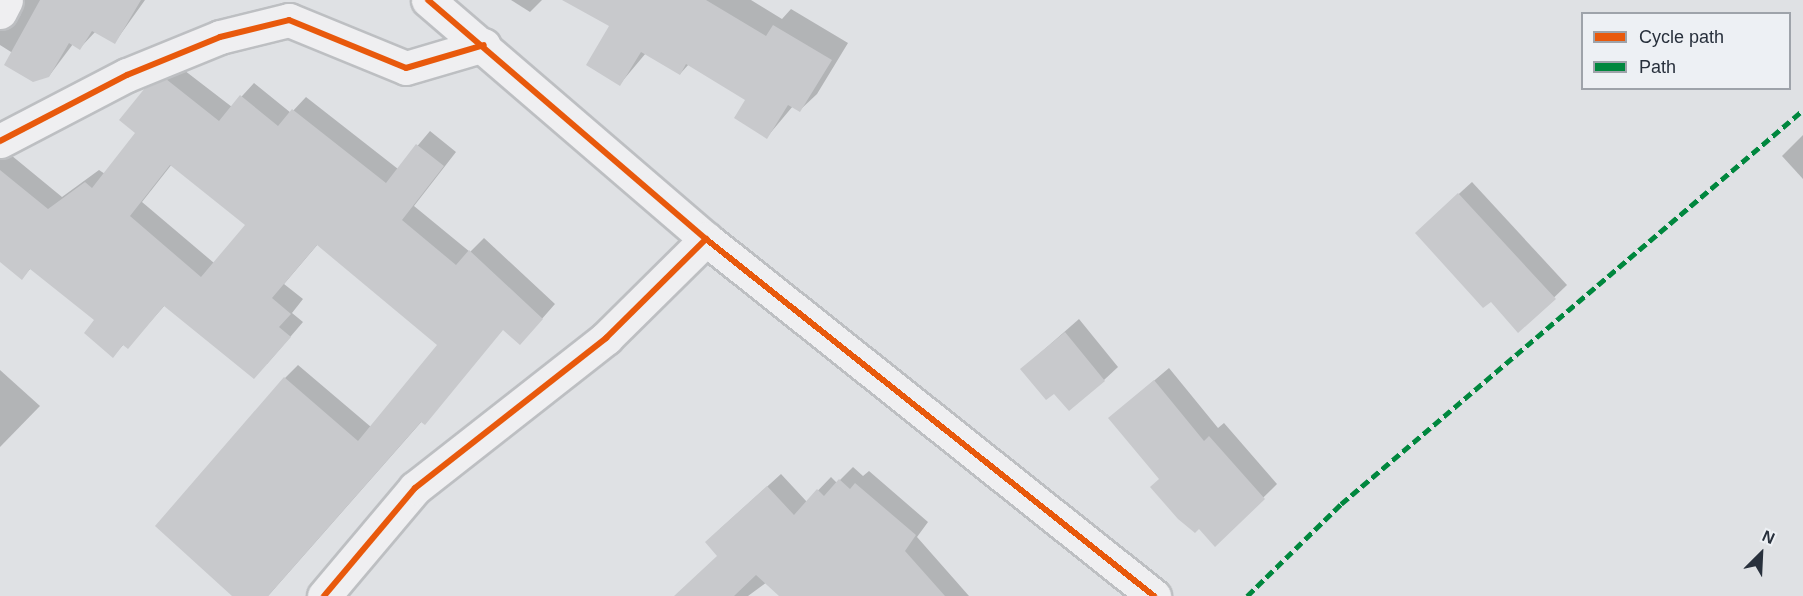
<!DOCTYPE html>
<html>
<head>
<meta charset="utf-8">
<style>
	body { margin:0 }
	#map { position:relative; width:1803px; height:596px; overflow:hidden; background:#dfe1e4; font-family:Arial,sans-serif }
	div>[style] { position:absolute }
	.shadow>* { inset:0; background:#0003 }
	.building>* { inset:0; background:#c8c9cc }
	.roads { filter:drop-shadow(2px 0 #bdbfc2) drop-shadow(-2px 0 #bdbfc2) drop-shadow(0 2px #bdbfc2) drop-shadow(0 -2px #bdbfc2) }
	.minor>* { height:33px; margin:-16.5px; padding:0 16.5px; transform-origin:16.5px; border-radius:16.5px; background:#efeff1 }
	.quiet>* { height:4.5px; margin-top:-2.25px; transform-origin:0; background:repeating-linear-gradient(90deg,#00873e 0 9px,transparent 0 13.5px) }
	.cycleway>* { height:6px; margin:-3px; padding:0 3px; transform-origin:3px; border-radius:3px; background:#e8590c }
	span { translate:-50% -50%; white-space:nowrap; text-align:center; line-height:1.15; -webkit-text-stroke:4.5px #edf0f4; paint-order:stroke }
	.legend { position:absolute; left:1581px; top:12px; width:210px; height:78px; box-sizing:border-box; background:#edf0f4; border:2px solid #9ea3aa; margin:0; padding:8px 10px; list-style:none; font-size:18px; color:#28303c }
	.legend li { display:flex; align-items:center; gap:12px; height:30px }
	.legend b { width:30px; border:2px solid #9ea3aa }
	.north { position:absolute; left:1731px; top:524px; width:60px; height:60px; -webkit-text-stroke:4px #edf0f4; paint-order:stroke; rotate:24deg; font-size:16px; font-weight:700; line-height:24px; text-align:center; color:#28303c }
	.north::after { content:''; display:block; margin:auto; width:21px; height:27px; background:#28303c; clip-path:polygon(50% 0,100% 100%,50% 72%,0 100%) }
</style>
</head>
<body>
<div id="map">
	<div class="shadow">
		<div style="clip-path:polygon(24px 0,145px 0,115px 42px,96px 31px,80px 48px,73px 44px,49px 76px,0 45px,0 10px,20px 16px)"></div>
		<div style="clip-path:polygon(511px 0,542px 0,530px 12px)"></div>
		<div style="clip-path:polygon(566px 0,751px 0,782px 19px,791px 9px,848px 43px,817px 94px,800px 110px,793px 106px,767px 137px,747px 99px,689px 64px,680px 74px,646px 53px,620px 84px,611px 26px)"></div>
		<div style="clip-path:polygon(evenodd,180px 67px,232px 107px,254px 83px,291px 113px,306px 97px,398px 169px,430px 131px,456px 152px,414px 206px,470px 252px,484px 238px,555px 304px,533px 329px,504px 328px,268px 596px,234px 596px,285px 378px,298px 365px,371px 427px,439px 345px,318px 244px,284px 284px,303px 299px,292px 313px,303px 322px,267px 364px,165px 305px,128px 347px,124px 344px,113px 356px,96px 320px,31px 268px,22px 278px,0 260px,0 146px,62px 197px,99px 170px,105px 174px,137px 133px,146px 89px,180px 67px,172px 164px,247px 224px,214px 263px,142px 202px,172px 164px)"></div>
		<div style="clip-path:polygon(1803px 135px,1803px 179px,1782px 156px)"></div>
		<div style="clip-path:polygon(1472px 182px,1567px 285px,1519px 331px,1429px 221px)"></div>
		<div style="clip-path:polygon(1079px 319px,1118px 367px,1104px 380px,1054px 392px,1022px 369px)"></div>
		<div style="clip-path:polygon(1169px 368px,1218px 428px,1224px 423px,1277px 484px,1215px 545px,1110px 418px)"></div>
		<div style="clip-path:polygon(0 370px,40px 406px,0 447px)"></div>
		<div style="clip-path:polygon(853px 467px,863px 476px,869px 471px,928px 522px,917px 537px,969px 596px,781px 596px,767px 582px,748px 596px,691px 596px,719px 555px,720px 529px,781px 474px,807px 502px,831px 477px,837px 483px)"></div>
	</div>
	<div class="building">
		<div style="clip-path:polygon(40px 0,141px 0,115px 44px,92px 31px,80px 50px,69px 43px,49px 77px,33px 82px,4px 65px)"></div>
		<div style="clip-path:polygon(562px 0,706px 0,766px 36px,773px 25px,832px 60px,800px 112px,788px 105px,767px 139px,734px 118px,745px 100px,686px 64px,680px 75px,641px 52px,620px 86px,586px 65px,609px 26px)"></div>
		<div style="clip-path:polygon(evenodd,166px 79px,219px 121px,240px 95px,278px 126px,292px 109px,386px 183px,416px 144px,444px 166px,402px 220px,456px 265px,469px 250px,543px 319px,520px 345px,503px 330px,425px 425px,421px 422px,268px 596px,232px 596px,155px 526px,284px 377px,358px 441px,437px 345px,317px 245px,272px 298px,291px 314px,279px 327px,291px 337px,254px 379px,164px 306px,128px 349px,123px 345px,113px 358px,84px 333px,94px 320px,30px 269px,22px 280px,0 262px,0 170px,48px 209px,85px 182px,92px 188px,135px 133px,119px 120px,145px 88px,166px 79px,170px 165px,245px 225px,201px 277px,130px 216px,170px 165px)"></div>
		<div style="clip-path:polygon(1458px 193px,1556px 299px,1518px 333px,1491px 302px,1483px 308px,1415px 233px)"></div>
		<div style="clip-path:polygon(1065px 332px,1105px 381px,1069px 411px,1054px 394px,1046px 400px,1020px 369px)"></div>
		<div style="clip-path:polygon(1154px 380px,1204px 441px,1209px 436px,1265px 499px,1215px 547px,1199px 529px,1195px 533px,1178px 519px,1150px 487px,1159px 479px,1108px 418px)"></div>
		<div style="clip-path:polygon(839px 479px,850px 489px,855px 483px,916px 535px,905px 551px,945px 596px,779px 596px,756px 575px,734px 596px,674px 596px,717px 556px,705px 542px,767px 486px,794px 515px,817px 489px,824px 496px)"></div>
	</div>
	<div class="roads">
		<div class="minor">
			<div style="left:428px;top:0;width:367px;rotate:40.7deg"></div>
			<div style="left:706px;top:239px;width:573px;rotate:38.55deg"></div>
			<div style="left:0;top:12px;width:13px;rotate:-63deg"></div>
			<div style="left:0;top:141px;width:143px;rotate:-27.5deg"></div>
			<div style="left:127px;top:75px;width:100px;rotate:-22.2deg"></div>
			<div style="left:220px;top:37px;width:71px;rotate:-13.8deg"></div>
			<div style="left:289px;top:20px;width:126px;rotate:22.3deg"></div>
			<div style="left:406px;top:68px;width:81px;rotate:-16.4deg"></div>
			<div style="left:324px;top:596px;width:141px;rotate:-49.9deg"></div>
			<div style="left:415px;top:488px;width:243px;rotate:-38.1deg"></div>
			<div style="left:606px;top:338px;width:141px;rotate:-44.7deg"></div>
		</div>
	</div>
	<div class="quiet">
		<div style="left:1247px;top:596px;width:132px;rotate:-44.4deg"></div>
		<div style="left:1341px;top:504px;width:607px;rotate:-40.46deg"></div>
	</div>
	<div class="cycleway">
		<div style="left:428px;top:0;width:367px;rotate:40.7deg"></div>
		<div style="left:706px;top:239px;width:573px;rotate:38.55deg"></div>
		<div style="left:0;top:141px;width:143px;rotate:-27.5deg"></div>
		<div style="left:127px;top:75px;width:100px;rotate:-22.2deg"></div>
		<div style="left:220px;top:37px;width:71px;rotate:-13.8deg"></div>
		<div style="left:289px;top:20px;width:126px;rotate:22.3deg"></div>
		<div style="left:406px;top:68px;width:81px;rotate:-16.4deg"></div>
		<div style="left:324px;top:596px;width:141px;rotate:-49.9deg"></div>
		<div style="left:415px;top:488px;width:243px;rotate:-38.1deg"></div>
		<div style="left:606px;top:338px;width:141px;rotate:-44.7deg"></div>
	</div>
	<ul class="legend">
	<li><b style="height:8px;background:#e8590c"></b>Cycle path</li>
	<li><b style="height:8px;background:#00873e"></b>Path</li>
	</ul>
	<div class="north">N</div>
</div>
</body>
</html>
